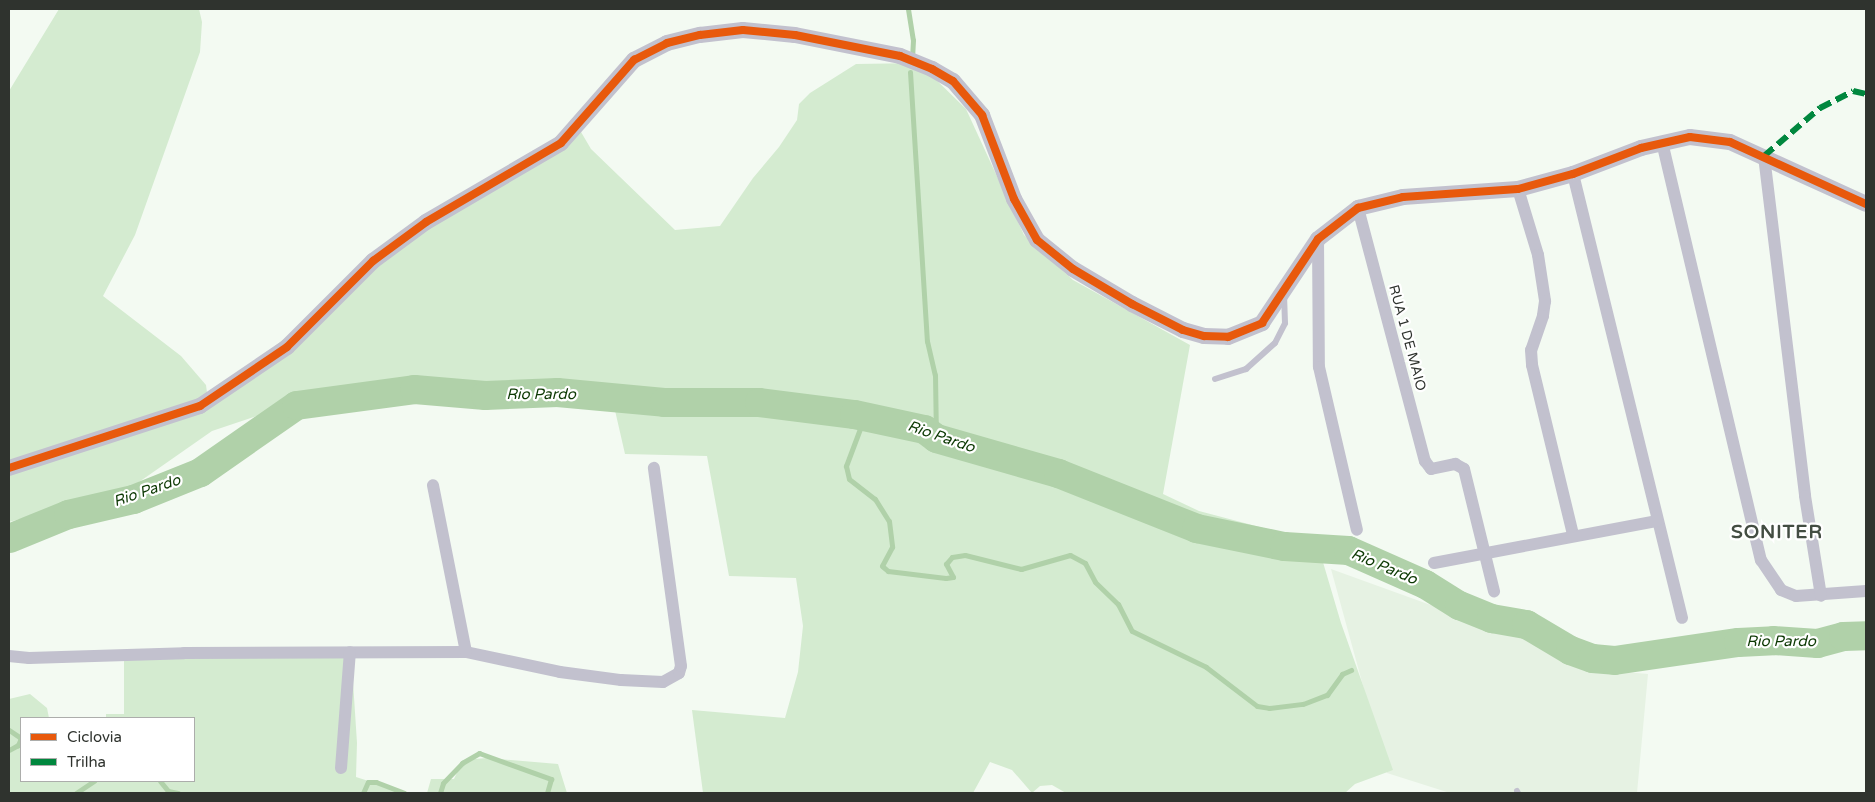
<!DOCTYPE html>
<html>
<head>
<meta charset="utf-8">
<style>
	body { margin:0 }
	#map { position:relative; width:1875px; height:802px; overflow:hidden; background:#f3faf2; font-family:"Varela Round",sans-serif }
	div>[style] { position:absolute }
	.built>* { inset:0; background:#e6f2e3 }
	.green>* { inset:0; background:#d4ebd0 }
	.stream>* { height:5px; margin:-2.5px; padding:0 2.5px; transform-origin:2.5px; border-radius:2.5px; background:#b0d1a9 }
	.river>* { height:29px; margin:-14.5px; padding:0 14.5px; transform-origin:14.5px; border-radius:14.5px; background:#b0d1a9 }
	.service>* { height:6px; margin:-3px; padding:0 3px; transform-origin:3px; border-radius:3px; background:#c2c1ce }
	.minor>* { height:12px; margin:-6px; padding:0 6px; transform-origin:6px; border-radius:6px; background:#c2c1ce }
	.tertiary>* { height:16px; margin:-8px; padding:0 8px; transform-origin:8px; border-radius:8px; background:#c2c1ce }
	.quiet>* { height:6px; margin-top:-3px; transform-origin:0; background:repeating-linear-gradient(90deg,#00873e 0 12px,transparent 0 18px) }
	.cycleway>* { height:8px; margin:-4px; padding:0 4px; transform-origin:4px; border-radius:4px; background:#e8590c }
	span { translate:-50% -50%; white-space:nowrap; text-align:center; line-height:1.15; -webkit-text-stroke:4.5px #fff; paint-order:stroke }
	.street-label { font-size:14px; color:#2f332e }
	.water-label { font-size:15px; color:#0b3802; font-style:italic }
	.district-label { font-size:19px; color:#434d42; font-weight:700; letter-spacing:1px }
	.frame { position:absolute; inset:0; border:10px solid #2f332e; pointer-events:none }
	.legend { position:absolute; left:20px; top:717px; width:175px; height:65px; box-sizing:border-box; background:#fff; border:1px solid #acadab; margin:0; padding:6px 9px; list-style:none; font-size:15px; color:#2f332e }
	.legend li { display:flex; align-items:center; gap:10px; height:25px }
	.legend b { width:25px; border:1px solid #acadab }
</style>
</head>
<body>
<div id="map">
	<div class="built">
		<div style="clip-path:polygon(1331px 569px,1613px 671px,1648px 674px,1637px 793px,1450px 793px,1387px 773px)"></div>
	</div>
	<div class="green">
		<div style="clip-path:polygon(59px 9px,199px 9px,202px 22px,200px 52px,135px 235px,103px 296px,181px 356px,206px 385px,208px 400px,413px 235px,581px 132px,591px 149px,675px 230px,720px 226px,753px 178px,779px 147px,797px 120px,799px 104px,810px 93px,856px 64px,919px 63px,966px 109px,1024px 235px,1073px 280px,1190px 345px,1163px 494px,1199px 511px,1317px 542px,1341px 623px,1393px 770px,1355px 784px,1345px 793px,1066px 793px,1052px 785px,1040px 786px,1032px 793px,1012px 770px,990px 762px,973px 793px,703px 793px,692px 710px,785px 718px,798px 672px,803px 626px,796px 578px,729px 576px,707px 456px,625px 454px,611px 393px,521px 399px,409px 389px,293px 404px,212px 431px,129px 489px,9px 522px,9px 91px)"></div>
		<div style="clip-path:polygon(351px 651px,357px 743px,356px 777px,406px 793px,9px 793px,9px 699px,30px 694px,47px 708px,49px 718px,21px 718px,21px 781px,194px 781px,194px 718px,106px 718px,106px 714px,124px 714px,124px 656px)"></div>
		<div style="clip-path:polygon(487px 758px,558px 764px,567px 793px,427px 793px,431px 779px,454px 779px,463px 760px)"></div>
	</div>
	<div class="stream">
		<div style="left:908px;top:9px;width:31px;rotate:81deg"></div>
		<div style="left:913px;top:40px;width:18px;rotate:93deg"></div>
		<div style="left:910px;top:72px;width:270px;rotate:86.4deg"></div>
		<div style="left:927px;top:341px;width:35px;rotate:77deg"></div>
		<div style="left:935px;top:375px;width:63px;rotate:89.1deg"></div>
		<div style="left:854px;top:414px;width:14px;rotate:60deg"></div>
		<div style="left:861px;top:426px;width:43px;rotate:110.6deg"></div>
		<div style="left:846px;top:466px;width:13px;rotate:77deg"></div>
		<div style="left:849px;top:479px;width:33px;rotate:38deg"></div>
		<div style="left:875px;top:499px;width:26px;rotate:58deg"></div>
		<div style="left:889px;top:521px;width:26px;rotate:83deg"></div>
		<div style="left:892px;top:547px;width:21px;rotate:118deg"></div>
		<div style="left:882px;top:566px;width:8px;rotate:40deg"></div>
		<div style="left:888px;top:571px;width:58px;rotate:6.9deg"></div>
		<div style="left:946px;top:578px;width:7px;rotate:-8deg"></div>
		<div style="left:953px;top:577px;width:15px;rotate:-118deg"></div>
		<div style="left:946px;top:564px;width:9px;rotate:-49deg"></div>
		<div style="left:952px;top:557px;width:13px;rotate:-9deg"></div>
		<div style="left:965px;top:555px;width:58px;rotate:14deg"></div>
		<div style="left:1021px;top:569px;width:51px;rotate:-15.9deg"></div>
		<div style="left:1070px;top:555px;width:17px;rotate:28deg"></div>
		<div style="left:1085px;top:563px;width:21px;rotate:62deg"></div>
		<div style="left:1095px;top:582px;width:32px;rotate:44deg"></div>
		<div style="left:1118px;top:604px;width:30px;rotate:63deg"></div>
		<div style="left:1132px;top:631px;width:82px;rotate:25.9deg"></div>
		<div style="left:1206px;top:667px;width:64px;rotate:37.4deg"></div>
		<div style="left:1257px;top:706px;width:12px;rotate:9deg"></div>
		<div style="left:1269px;top:708px;width:34px;rotate:-7deg"></div>
		<div style="left:1303px;top:704px;width:26px;rotate:-21deg"></div>
		<div style="left:1327px;top:695px;width:26px;rotate:-54deg"></div>
		<div style="left:1342px;top:674px;width:10px;rotate:-24deg"></div>
		<div style="left:9px;top:730px;width:14px;rotate:34deg"></div>
		<div style="left:21px;top:738px;width:8px;rotate:113deg"></div>
		<div style="left:18px;top:745px;width:10px;rotate:151deg"></div>
		<div style="left:160px;top:781px;width:13px;rotate:51deg"></div>
		<div style="left:168px;top:791px;width:10px;rotate:11deg"></div>
		<div style="left:76px;top:793px;width:22px;rotate:-34deg"></div>
		<div style="left:363px;top:793px;width:12px;rotate:-66deg"></div>
		<div style="left:368px;top:782px;width:8px"></div>
		<div style="left:376px;top:782px;width:30px;rotate:21deg"></div>
		<div style="left:440px;top:793px;width:10px;rotate:-73deg"></div>
		<div style="left:443px;top:783px;width:28px;rotate:-46deg"></div>
		<div style="left:462px;top:763px;width:20px;rotate:-30deg"></div>
		<div style="left:479px;top:753px;width:77px;rotate:19.9deg"></div>
		<div style="left:551px;top:779px;width:15px;rotate:106deg"></div>
	</div>
	<div class="river">
		<div style="left:9px;top:538px;width:64px;rotate:-22.1deg"></div>
		<div style="left:68px;top:514px;width:67px;rotate:-13deg"></div>
		<div style="left:133px;top:499px;width:72px;rotate:-21.9deg"></div>
		<div style="left:200px;top:472px;width:117px;rotate:-34.9deg"></div>
		<div style="left:296px;top:405px;width:119px;rotate:-7.7deg"></div>
		<div style="left:414px;top:389px;width:71px;rotate:4.8deg"></div>
		<div style="left:485px;top:395px;width:72px;rotate:-2.4deg"></div>
		<div style="left:557px;top:392px;width:107px;rotate:5.3deg"></div>
		<div style="left:664px;top:402px;width:95px"></div>
		<div style="left:759px;top:402px;width:96px;rotate:7.2deg"></div>
		<div style="left:854px;top:414px;width:72px;rotate:12.1deg"></div>
		<div style="left:924px;top:429px;width:15px;rotate:37deg"></div>
		<div style="left:936px;top:438px;width:127px;rotate:16deg"></div>
		<div style="left:1058px;top:473px;width:149px;rotate:21.7deg"></div>
		<div style="left:1196px;top:528px;width:90px;rotate:11.6deg"></div>
		<div style="left:1284px;top:546px;width:64px;rotate:3.6deg"></div>
		<div style="left:1348px;top:550px;width:84px;rotate:23.8deg"></div>
		<div style="left:1425px;top:584px;width:40px;rotate:32deg"></div>
		<div style="left:1459px;top:605px;width:35px;rotate:22deg"></div>
		<div style="left:1491px;top:618px;width:36px;rotate:10deg"></div>
		<div style="left:1526px;top:624px;width:51px;rotate:30.6deg"></div>
		<div style="left:1570px;top:650px;width:23px;rotate:20deg"></div>
		<div style="left:1592px;top:658px;width:22px;rotate:5deg"></div>
		<div style="left:1614px;top:660px;width:125px;rotate:-8.3deg"></div>
		<div style="left:1738px;top:642px;width:35px;rotate:-3deg"></div>
		<div style="left:1773px;top:640px;width:44px;rotate:3.9deg"></div>
		<div style="left:1817px;top:643px;width:27px;rotate:-15deg"></div>
		<div style="left:1843px;top:636px;width:23px;rotate:-2deg"></div>
	</div>
	<div class="service">
		<div style="left:1215px;top:379px;width:33px;rotate:-18deg"></div>
		<div style="left:1246px;top:369px;width:39px;rotate:-42deg"></div>
		<div style="left:1275px;top:343px;width:22px;rotate:-63deg"></div>
		<div style="left:1285px;top:323px;width:27px;rotate:-92deg"></div>
		<div style="left:1517px;top:791px;width:2px;rotate:63deg"></div>
	</div>
	<div class="minor">
		<div style="left:1662px;top:142px;width:430px;rotate:76.7deg"></div>
		<div style="left:1761px;top:560px;width:36px;rotate:56deg"></div>
		<div style="left:1781px;top:590px;width:16px;rotate:22deg"></div>
		<div style="left:1796px;top:596px;width:70px;rotate:-4.1deg"></div>
		<div style="left:1764px;top:156px;width:342px;rotate:83.1deg"></div>
		<div style="left:1805px;top:496px;width:101px;rotate:80.9deg"></div>
		<div style="left:1573px;top:174px;width:457px;rotate:76.2deg"></div>
		<div style="left:1518px;top:189px;width:69px;rotate:73.1deg"></div>
		<div style="left:1538px;top:255px;width:47px;rotate:81.3deg"></div>
		<div style="left:1545px;top:301px;width:15px;rotate:98deg"></div>
		<div style="left:1543px;top:316px;width:36px;rotate:109deg"></div>
		<div style="left:1531px;top:350px;width:15px;rotate:86deg"></div>
		<div style="left:1532px;top:365px;width:175px;rotate:76.4deg"></div>
		<div style="left:1358px;top:208px;width:262px;rotate:75.2deg"></div>
		<div style="left:1425px;top:461px;width:10px;rotate:53deg"></div>
		<div style="left:1431px;top:469px;width:25px;rotate:-12deg"></div>
		<div style="left:1455px;top:464px;width:10px;rotate:29deg"></div>
		<div style="left:1464px;top:469px;width:126px;rotate:76.2deg"></div>
		<div style="left:1318px;top:239px;width:128px;rotate:89.6deg"></div>
		<div style="left:1319px;top:367px;width:167px;rotate:76.9deg"></div>
		<div style="left:1434px;top:563px;width:226px;rotate:-10.7deg"></div>
		<div style="left:466px;top:652px;width:96px;rotate:12deg"></div>
		<div style="left:560px;top:672px;width:62px;rotate:7.5deg"></div>
		<div style="left:621px;top:680px;width:42px;rotate:2.7deg"></div>
		<div style="left:663px;top:682px;width:18px;rotate:-29deg"></div>
		<div style="left:679px;top:673px;width:7px;rotate:-74deg"></div>
		<div style="left:681px;top:666px;width:200px;rotate:-97.8deg"></div>
		<div style="left:9px;top:656px;width:20px;rotate:6deg"></div>
		<div style="left:29px;top:658px;width:155px;rotate:-1.8deg"></div>
		<div style="left:184px;top:653px;width:282px;rotate:-0.2deg"></div>
		<div style="left:466px;top:652px;width:170px;rotate:-101.2deg"></div>
		<div style="left:341px;top:768px;width:116px;rotate:-85.6deg"></div>
	</div>
	<div class="tertiary">
		<div style="left:9px;top:468px;width:201px;rotate:-18deg"></div>
		<div style="left:200px;top:406px;width:105px;rotate:-34.1deg"></div>
		<div style="left:287px;top:347px;width:122px;rotate:-45deg"></div>
		<div style="left:373px;top:261px;width:66px;rotate:-36.3deg"></div>
		<div style="left:426px;top:222px;width:156px;rotate:-30.3deg"></div>
		<div style="left:561px;top:143px;width:111px;rotate:-48.7deg"></div>
		<div style="left:634px;top:60px;width:37px;rotate:-27deg"></div>
		<div style="left:667px;top:43px;width:34px;rotate:-14deg"></div>
		<div style="left:700px;top:35px;width:43px;rotate:-6.6deg"></div>
		<div style="left:743px;top:30px;width:52px;rotate:5.5deg"></div>
		<div style="left:795px;top:35px;width:107px;rotate:11.3deg"></div>
		<div style="left:900px;top:56px;width:35px;rotate:22deg"></div>
		<div style="left:932px;top:69px;width:24px;rotate:30deg"></div>
		<div style="left:953px;top:81px;width:45px;rotate:49.5deg"></div>
		<div style="left:982px;top:115px;width:90px;rotate:69.1deg"></div>
		<div style="left:1014px;top:199px;width:47px;rotate:60.7deg"></div>
		<div style="left:1037px;top:240px;width:46px;rotate:38.9deg"></div>
		<div style="left:1073px;top:269px;width:69px;rotate:30.7deg"></div>
		<div style="left:1132px;top:304px;width:57px;rotate:27deg"></div>
		<div style="left:1183px;top:330px;width:22px;rotate:16deg"></div>
		<div style="left:1204px;top:336px;width:24px;rotate:2deg"></div>
		<div style="left:1228px;top:337px;width:37px;rotate:-22deg"></div>
		<div style="left:1262px;top:323px;width:101px;rotate:-56.3deg"></div>
		<div style="left:1318px;top:239px;width:51px;rotate:-37.8deg"></div>
		<div style="left:1358px;top:208px;width:46px;rotate:-13.7deg"></div>
		<div style="left:1403px;top:197px;width:115px;rotate:-4deg"></div>
		<div style="left:1518px;top:189px;width:57px;rotate:-15.3deg"></div>
		<div style="left:1573px;top:174px;width:73px;rotate:-20.9deg"></div>
		<div style="left:1641px;top:148px;width:50px;rotate:-12.7deg"></div>
		<div style="left:1690px;top:137px;width:40px;rotate:7.1deg"></div>
		<div style="left:1730px;top:142px;width:149px;rotate:24.5deg"></div>
	</div>
	<div class="quiet">
		<div style="left:1764px;top:156px;width:74px;rotate:-40.6deg"></div>
		<div style="left:1820px;top:108px;width:37px;rotate:-27deg"></div>
		<div style="left:1853px;top:91px;width:13px;rotate:13deg"></div>
	</div>
	<div class="cycleway">
		<div style="left:9px;top:468px;width:201px;rotate:-18deg"></div>
		<div style="left:200px;top:406px;width:105px;rotate:-34.1deg"></div>
		<div style="left:287px;top:347px;width:122px;rotate:-45deg"></div>
		<div style="left:373px;top:261px;width:66px;rotate:-36.3deg"></div>
		<div style="left:426px;top:222px;width:156px;rotate:-30.3deg"></div>
		<div style="left:561px;top:143px;width:111px;rotate:-48.7deg"></div>
		<div style="left:634px;top:60px;width:37px;rotate:-27deg"></div>
		<div style="left:667px;top:43px;width:34px;rotate:-14deg"></div>
		<div style="left:700px;top:35px;width:43px;rotate:-6.6deg"></div>
		<div style="left:743px;top:30px;width:52px;rotate:5.5deg"></div>
		<div style="left:795px;top:35px;width:107px;rotate:11.3deg"></div>
		<div style="left:900px;top:56px;width:35px;rotate:22deg"></div>
		<div style="left:932px;top:69px;width:24px;rotate:30deg"></div>
		<div style="left:953px;top:81px;width:45px;rotate:49.5deg"></div>
		<div style="left:982px;top:115px;width:90px;rotate:69.1deg"></div>
		<div style="left:1014px;top:199px;width:47px;rotate:60.7deg"></div>
		<div style="left:1037px;top:240px;width:46px;rotate:38.9deg"></div>
		<div style="left:1073px;top:269px;width:69px;rotate:30.7deg"></div>
		<div style="left:1132px;top:304px;width:57px;rotate:27deg"></div>
		<div style="left:1183px;top:330px;width:22px;rotate:16deg"></div>
		<div style="left:1204px;top:336px;width:24px;rotate:2deg"></div>
		<div style="left:1228px;top:337px;width:37px;rotate:-22deg"></div>
		<div style="left:1262px;top:323px;width:101px;rotate:-56.3deg"></div>
		<div style="left:1318px;top:239px;width:51px;rotate:-37.8deg"></div>
		<div style="left:1358px;top:208px;width:46px;rotate:-13.7deg"></div>
		<div style="left:1403px;top:197px;width:115px;rotate:-4deg"></div>
		<div style="left:1518px;top:189px;width:57px;rotate:-15.3deg"></div>
		<div style="left:1573px;top:174px;width:73px;rotate:-20.9deg"></div>
		<div style="left:1641px;top:148px;width:50px;rotate:-12.7deg"></div>
		<div style="left:1690px;top:137px;width:40px;rotate:7.1deg"></div>
		<div style="left:1730px;top:142px;width:149px;rotate:24.5deg"></div>
	</div>
	<div class="street-label">
		<span style="left:1407px;top:338px;rotate:75deg">RUA 1 DE MAIO</span>
	</div>
	<div class="water-label">
		<span style="left:541px;top:395px">Rio Pardo</span>
		<span style="left:941px;top:437px;rotate:19deg">Rio Pardo</span>
		<span style="left:147px;top:491px;rotate:-19deg">Rio Pardo</span>
		<span style="left:1384px;top:567px;rotate:23deg">Rio Pardo</span>
		<span style="left:1781px;top:642px">Rio Pardo</span>
	</div>
	<div class="district-label">
		<span style="left:1777px;top:533px">SONITER</span>
	</div>
	<div class="frame"></div>
	<ul class="legend">
	<li><b style="height:6px;background:#e8590c"></b>Ciclovia</li>
	<li><b style="height:6px;background:#00873e"></b>Trilha</li>
	</ul>
</div>
</body>
</html>
